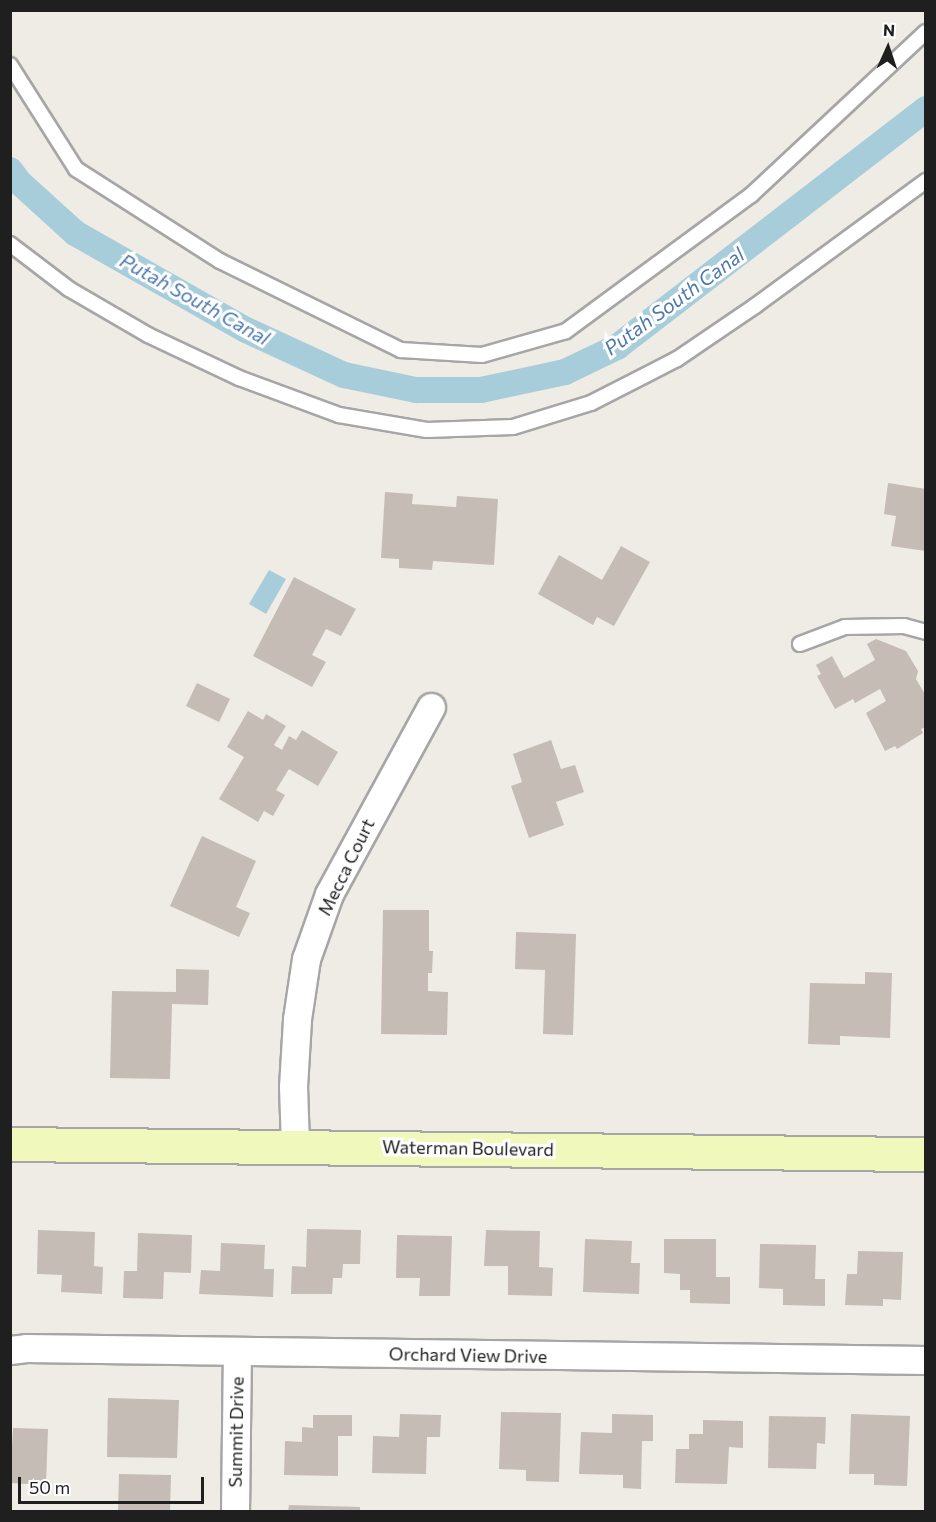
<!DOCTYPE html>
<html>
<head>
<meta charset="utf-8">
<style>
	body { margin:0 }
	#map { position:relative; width:936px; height:1522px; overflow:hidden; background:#efece5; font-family:Commissioner,sans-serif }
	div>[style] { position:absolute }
	.water>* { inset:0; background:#a7cddb }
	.canal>* { height:26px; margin:-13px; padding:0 13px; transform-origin:13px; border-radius:13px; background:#a7cddb }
	.building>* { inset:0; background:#c4bcb5 }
	.roads { filter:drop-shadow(2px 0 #a6a6a6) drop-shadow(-2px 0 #a6a6a6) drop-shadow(0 2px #a6a6a6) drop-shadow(0 -2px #a6a6a6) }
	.service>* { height:14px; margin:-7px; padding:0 7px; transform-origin:7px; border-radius:7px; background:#fff }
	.minor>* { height:27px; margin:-13.5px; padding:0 13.5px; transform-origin:13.5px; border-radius:13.5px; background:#fff }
	.secondary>* { height:33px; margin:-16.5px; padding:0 16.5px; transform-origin:16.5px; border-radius:16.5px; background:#f1f8bb }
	span { translate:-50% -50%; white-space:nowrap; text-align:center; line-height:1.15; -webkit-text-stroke:6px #fff; paint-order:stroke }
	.street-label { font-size:18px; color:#1f1f1f }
	.water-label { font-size:20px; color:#4e78ac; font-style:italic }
	.frame { position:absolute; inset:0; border:12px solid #1f1f1f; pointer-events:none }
	.north { position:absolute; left:858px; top:18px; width:60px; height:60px; -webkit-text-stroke:4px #fff; paint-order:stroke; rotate:3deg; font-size:16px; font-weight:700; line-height:24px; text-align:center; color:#1f1f1f }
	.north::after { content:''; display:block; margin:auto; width:21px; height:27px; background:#1f1f1f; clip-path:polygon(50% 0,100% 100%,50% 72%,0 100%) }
	.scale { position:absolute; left:18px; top:1477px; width:186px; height:27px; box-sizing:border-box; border:3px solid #1f1f1f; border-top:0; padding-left:8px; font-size:18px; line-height:21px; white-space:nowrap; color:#1f1f1f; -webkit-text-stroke:4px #fff; paint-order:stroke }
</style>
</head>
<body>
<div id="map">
	<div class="water">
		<div style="clip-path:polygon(269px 570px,286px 579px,266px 614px,249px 604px)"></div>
	</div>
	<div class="canal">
		<div style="left:10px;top:170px;width:15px;rotate:53deg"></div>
		<div style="left:19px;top:182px;width:76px;rotate:42.3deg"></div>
		<div style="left:75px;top:233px;width:197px;rotate:29.6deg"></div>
		<div style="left:246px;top:330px;width:108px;rotate:24.7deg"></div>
		<div style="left:344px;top:375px;width:74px;rotate:11.8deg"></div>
		<div style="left:416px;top:390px;width:65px"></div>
		<div style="left:481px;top:390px;width:86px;rotate:-12.1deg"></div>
		<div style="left:565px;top:372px;width:58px;rotate:-25.7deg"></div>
		<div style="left:617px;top:347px;width:390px;rotate:-37.6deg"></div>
	</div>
	<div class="building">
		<div style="clip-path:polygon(888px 483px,926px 489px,926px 551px,891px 546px,896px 516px,884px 514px)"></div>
		<div style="clip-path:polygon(385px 492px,413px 494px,412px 504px,456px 507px,457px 496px,498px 499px,494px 565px,433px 561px,432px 570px,399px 568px,399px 559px,381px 558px)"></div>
		<div style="clip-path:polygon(621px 546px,650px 562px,614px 626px,597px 617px,593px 625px,538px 594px,559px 555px,602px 580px)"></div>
		<div style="clip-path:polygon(294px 577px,356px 609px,341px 636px,326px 629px,312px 655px,326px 662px,312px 687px,253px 656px)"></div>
		<div style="clip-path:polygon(876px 639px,906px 651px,918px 671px,916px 679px,926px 696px,926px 727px,921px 729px,923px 733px,897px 749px,895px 746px,885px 751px,866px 713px,886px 701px,880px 689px,855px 703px,853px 699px,835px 709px,817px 676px,821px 674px,816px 665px,832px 656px,844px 678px,875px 660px,867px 644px)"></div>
		<div style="clip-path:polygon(197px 683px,230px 699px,219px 722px,186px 706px)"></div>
		<div style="clip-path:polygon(248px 711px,263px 720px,266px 714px,286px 726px,274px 745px,282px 750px,289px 736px,296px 740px,302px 730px,338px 752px,318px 786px,289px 769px,276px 790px,285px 795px,273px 816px,264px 811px,258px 822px,219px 799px,244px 757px,227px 747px)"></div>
		<div style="clip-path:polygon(551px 740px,561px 769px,575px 765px,584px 792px,556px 802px,564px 825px,529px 838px,511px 786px,522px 782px,513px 754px)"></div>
		<div style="clip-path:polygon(202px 836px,256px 861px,236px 907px,250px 913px,239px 937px,170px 906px)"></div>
		<div style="clip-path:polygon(383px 910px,429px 910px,429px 951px,433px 951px,432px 973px,428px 973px,428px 991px,448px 992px,447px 1035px,381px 1034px)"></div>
		<div style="clip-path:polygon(516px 932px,576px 934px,573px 1035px,543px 1034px,545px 970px,515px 969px)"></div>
		<div style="clip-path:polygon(176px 969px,209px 970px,208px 1005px,172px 1004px,170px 1079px,110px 1078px,112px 991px,176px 992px)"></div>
		<div style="clip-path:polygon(865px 972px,892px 973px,890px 1038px,840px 1036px,840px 1045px,808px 1044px,810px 983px,865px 984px)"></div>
		<div style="clip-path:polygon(307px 1229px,361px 1230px,360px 1264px,343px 1264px,342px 1278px,333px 1278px,332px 1294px,291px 1294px,292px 1266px,306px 1267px)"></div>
		<div style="clip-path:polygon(38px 1230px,95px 1232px,94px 1266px,103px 1267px,102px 1294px,61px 1292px,62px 1275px,37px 1274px)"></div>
		<div style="clip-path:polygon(486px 1230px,540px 1231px,539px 1267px,553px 1268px,552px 1296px,508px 1295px,508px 1266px,484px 1266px)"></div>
		<div style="clip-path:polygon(138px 1233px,192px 1235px,191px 1273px,164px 1272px,163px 1299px,123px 1298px,124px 1271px,137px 1271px)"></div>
		<div style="clip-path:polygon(397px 1235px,452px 1236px,450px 1296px,419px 1296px,420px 1278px,396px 1278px)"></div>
		<div style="clip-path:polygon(585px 1239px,632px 1241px,631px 1263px,640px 1263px,639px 1294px,583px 1292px)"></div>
		<div style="clip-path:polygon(664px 1239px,716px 1239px,716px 1277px,730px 1277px,730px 1304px,690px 1303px,690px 1290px,680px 1290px,680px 1274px,664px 1273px)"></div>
		<div style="clip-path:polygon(221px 1243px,265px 1245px,264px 1269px,274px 1269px,273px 1297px,199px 1294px,201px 1270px,220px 1271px)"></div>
		<div style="clip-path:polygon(760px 1244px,816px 1245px,815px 1279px,825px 1279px,825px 1306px,783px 1305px,783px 1289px,759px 1288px)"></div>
		<div style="clip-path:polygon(858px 1251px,903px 1252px,901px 1300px,883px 1299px,883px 1306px,845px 1305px,847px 1274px,857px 1274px)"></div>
		<div style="clip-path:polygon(108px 1398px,179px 1400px,177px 1458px,107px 1457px)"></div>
		<div style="clip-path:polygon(501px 1412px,561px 1413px,559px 1482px,526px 1481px,526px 1470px,499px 1469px)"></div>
		<div style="clip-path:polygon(400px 1414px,441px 1415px,440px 1437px,427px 1437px,426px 1474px,372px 1473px,373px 1436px,399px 1437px)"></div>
		<div style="clip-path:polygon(612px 1414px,653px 1415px,653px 1441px,642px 1441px,641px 1489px,623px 1488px,623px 1475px,579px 1474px,581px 1432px,612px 1433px)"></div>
		<div style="clip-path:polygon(851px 1414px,910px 1416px,907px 1486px,874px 1485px,874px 1474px,849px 1474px)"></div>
		<div style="clip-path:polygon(313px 1415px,352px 1415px,352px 1436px,338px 1436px,338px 1476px,284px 1475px,285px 1441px,302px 1442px,302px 1427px,313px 1428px)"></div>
		<div style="clip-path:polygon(769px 1416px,826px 1417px,825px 1444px,817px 1443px,816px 1469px,768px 1468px)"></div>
		<div style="clip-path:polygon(703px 1420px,743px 1421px,743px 1448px,729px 1447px,727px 1484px,675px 1483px,676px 1449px,689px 1449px,689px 1434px,703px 1434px)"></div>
		<div style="clip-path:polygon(13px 1428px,48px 1429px,46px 1485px,10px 1483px)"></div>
		<div style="clip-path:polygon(119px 1474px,171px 1475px,170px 1512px,118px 1512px)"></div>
		<div style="clip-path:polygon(289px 1505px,360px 1507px,360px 1512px,288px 1512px)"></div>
	</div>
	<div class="roads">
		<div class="service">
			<div style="left:10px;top:65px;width:123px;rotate:57.6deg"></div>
			<div style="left:76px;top:169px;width:171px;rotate:32.6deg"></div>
			<div style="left:220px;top:261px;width:202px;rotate:26.2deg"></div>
			<div style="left:401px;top:350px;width:81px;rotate:3.5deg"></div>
			<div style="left:482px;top:355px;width:87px;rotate:-15.9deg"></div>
			<div style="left:566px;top:331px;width:230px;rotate:-36.3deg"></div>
			<div style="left:751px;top:195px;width:239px;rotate:-43deg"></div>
			<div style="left:10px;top:244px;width:74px;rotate:37.3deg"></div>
			<div style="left:69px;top:289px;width:91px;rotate:30.2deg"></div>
			<div style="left:148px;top:335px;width:101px;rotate:25.3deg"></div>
			<div style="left:239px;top:378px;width:107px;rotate:20.3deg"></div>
			<div style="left:339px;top:415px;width:89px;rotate:9.7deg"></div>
			<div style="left:427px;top:430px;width:86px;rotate:-2deg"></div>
			<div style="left:513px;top:427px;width:82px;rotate:-17.1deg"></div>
			<div style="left:591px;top:403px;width:97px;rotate:-27.1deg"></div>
			<div style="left:677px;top:359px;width:94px;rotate:-34.2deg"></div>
			<div style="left:755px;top:306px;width:212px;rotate:-36.2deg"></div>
			<div style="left:800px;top:644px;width:48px;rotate:-20.7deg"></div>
			<div style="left:845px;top:627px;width:59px;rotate:-1deg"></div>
			<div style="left:904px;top:626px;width:23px;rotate:15deg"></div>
		</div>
		<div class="minor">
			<div style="left:295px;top:1146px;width:59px;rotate:-91.9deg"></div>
			<div style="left:293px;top:1087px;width:68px;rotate:-86.6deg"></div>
			<div style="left:297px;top:1019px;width:61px;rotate:-81.5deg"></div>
			<div style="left:306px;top:959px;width:69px;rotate:-70.5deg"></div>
			<div style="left:329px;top:894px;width:213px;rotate:-61.4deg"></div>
			<div style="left:10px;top:1350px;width:16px;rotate:-7deg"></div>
			<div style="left:26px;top:1348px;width:900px;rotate:0.76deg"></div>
			<div style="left:235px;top:1512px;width:159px;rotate:-89.3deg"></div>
		</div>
		<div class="secondary">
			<div style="left:10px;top:1144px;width:916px;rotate:0.63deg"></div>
		</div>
	</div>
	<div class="street-label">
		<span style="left:346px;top:867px;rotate:-64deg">Mecca Court</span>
		<span style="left:468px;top:1148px;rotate:1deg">Waterman Boulevard</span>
		<span style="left:468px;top:1355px;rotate:1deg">Orchard View Drive</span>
		<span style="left:236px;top:1432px;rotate:-89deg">Summit Drive</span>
	</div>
	<div class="water-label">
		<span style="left:195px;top:299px;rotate:29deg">Putah South Canal</span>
		<span style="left:674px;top:301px;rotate:-36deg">Putah South Canal</span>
	</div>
	<div class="frame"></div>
	<div class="north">N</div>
	<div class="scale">50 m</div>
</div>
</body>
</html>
